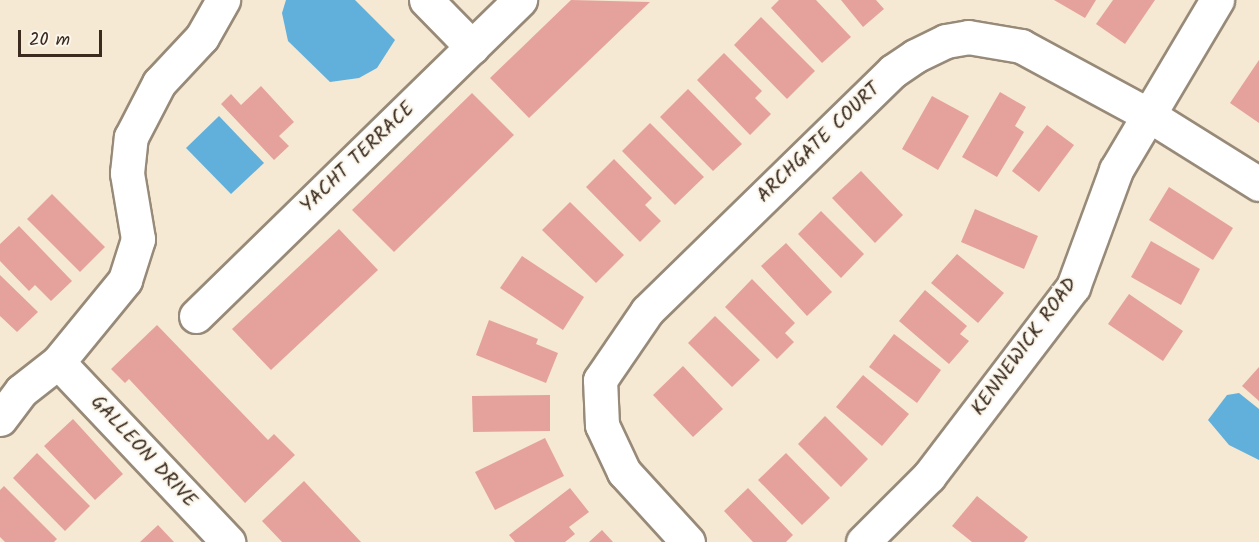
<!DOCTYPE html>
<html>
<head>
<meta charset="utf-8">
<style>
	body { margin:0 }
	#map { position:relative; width:1259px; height:542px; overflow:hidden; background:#f6e9d3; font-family:Kalam,sans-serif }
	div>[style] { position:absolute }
	.water>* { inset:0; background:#61afdb }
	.building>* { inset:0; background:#e5a29c }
	.roads { filter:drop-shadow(2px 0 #988a78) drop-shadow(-2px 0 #988a78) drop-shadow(0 2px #988a78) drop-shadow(0 -2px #988a78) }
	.minor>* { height:33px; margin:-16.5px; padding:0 16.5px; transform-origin:16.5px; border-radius:16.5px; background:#fff }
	span { translate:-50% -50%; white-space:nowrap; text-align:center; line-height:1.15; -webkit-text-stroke:4.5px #fbf7ec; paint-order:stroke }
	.street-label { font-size:20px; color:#3b2a1e }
	.scale { position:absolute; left:18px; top:30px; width:84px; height:27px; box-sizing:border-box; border:3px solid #3b2a1e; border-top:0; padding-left:8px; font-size:18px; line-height:21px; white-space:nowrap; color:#3b2a1e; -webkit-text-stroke:4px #fbf7ec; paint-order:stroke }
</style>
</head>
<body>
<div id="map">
	<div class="water">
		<div style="clip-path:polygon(286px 0,355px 0,395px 40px,377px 68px,359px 78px,330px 82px,288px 41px,282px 13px)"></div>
		<div style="clip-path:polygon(219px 116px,264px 163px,231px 194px,186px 148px)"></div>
		<div style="clip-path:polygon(1239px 393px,1259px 409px,1259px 460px,1229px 445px,1208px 420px,1227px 395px)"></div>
	</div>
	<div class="building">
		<div style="clip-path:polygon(571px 0,650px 2px,529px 118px,490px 78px)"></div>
		<div style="clip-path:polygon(779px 0,816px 0,851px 37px,822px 63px,771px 8px)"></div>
		<div style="clip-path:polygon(841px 0,876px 0,884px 9px,863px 27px)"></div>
		<div style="clip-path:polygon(1054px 0,1096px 0,1085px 18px)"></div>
		<div style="clip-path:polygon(1113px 0,1155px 0,1125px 44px,1096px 24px)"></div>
		<div style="clip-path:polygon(761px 17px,815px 71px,787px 99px,734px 45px)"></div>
		<div style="clip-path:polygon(724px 53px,762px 91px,755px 98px,771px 114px,750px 135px,697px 80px)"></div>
		<div style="clip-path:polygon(1259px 60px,1259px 123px,1230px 103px)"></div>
		<div style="clip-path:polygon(261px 86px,294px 122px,279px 136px,289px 146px,274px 160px,221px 104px,231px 94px,241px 105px)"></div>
		<div style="clip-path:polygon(688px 89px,742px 144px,713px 171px,660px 117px)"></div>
		<div style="clip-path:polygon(1000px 92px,1026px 107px,1015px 126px,1024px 132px,997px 177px,962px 157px)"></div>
		<div style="clip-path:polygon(472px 93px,514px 135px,394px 252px,352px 210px)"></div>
		<div style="clip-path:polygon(932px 96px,969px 116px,938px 170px,902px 149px)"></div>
		<div style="clip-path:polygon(650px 123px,704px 177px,675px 205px,622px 151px)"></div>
		<div style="clip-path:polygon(1047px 125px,1074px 145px,1039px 192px,1012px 171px)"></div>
		<div style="clip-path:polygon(614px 159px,652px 198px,645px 205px,661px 221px,640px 242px,586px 187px)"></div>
		<div style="clip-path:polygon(861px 171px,903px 215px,875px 243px,832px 198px)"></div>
		<div style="clip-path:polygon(1169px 187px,1233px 228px,1213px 260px,1149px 220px)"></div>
		<div style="clip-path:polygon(52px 194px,105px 247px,80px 272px,27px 219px)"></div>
		<div style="clip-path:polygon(570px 202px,624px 255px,596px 283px,542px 230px)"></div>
		<div style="clip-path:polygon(975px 209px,1038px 236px,1024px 269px,961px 242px)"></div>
		<div style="clip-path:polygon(821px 211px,864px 254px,841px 278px,798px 234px)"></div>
		<div style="clip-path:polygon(19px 226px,72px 281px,51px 301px,35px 285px,29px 291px,0 261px,0 244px)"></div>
		<div style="clip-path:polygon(339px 229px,378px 270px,271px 370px,232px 329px)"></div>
		<div style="clip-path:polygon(1151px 241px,1200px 269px,1181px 305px,1131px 277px)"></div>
		<div style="clip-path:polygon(786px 243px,832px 292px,807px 316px,761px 266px)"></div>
		<div style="clip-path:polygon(957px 254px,1004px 293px,978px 323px,931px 283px)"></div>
		<div style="clip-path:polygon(522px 256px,584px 297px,563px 330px,500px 288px)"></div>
		<div style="clip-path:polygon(0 275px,38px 312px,17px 332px,0 316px)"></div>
		<div style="clip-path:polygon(752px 279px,795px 323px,785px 333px,794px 342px,777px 359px,725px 307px)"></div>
		<div style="clip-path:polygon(925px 290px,967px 326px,960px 334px,969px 341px,949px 364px,899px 321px)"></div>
		<div style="clip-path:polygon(1129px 294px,1183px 331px,1163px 361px,1108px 324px)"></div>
		<div style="clip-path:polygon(715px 316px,760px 360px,732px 387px,688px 343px)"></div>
		<div style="clip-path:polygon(489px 320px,538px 339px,536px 344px,558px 353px,546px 383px,476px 355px)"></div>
		<div style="clip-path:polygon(157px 325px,268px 440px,274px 434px,295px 455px,245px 503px,129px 379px,125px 383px,111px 369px)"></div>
		<div style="clip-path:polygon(894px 334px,941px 370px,917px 403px,869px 367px)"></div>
		<div style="clip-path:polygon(683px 366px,723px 409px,693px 437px,653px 395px)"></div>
		<div style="clip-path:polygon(1259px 367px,1259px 401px,1242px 386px)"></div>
		<div style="clip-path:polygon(863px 375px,909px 414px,882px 446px,836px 407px)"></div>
		<div style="clip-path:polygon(550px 395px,550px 431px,473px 432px,472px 396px)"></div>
		<div style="clip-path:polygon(825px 416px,868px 459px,841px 487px,798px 444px)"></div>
		<div style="clip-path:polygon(73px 419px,123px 474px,95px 500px,44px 446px)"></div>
		<div style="clip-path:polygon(545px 438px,564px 476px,495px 510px,475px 472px)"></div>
		<div style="clip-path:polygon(37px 453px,90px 506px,65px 531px,13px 478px)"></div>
		<div style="clip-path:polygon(786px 453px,830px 498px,802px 525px,758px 480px)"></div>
		<div style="clip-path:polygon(304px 481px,361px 542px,282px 542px,262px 521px)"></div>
		<div style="clip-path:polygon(4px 486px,57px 539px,54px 542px,5px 542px,0 537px,0 490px)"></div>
		<div style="clip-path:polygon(570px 488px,589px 512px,569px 527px,575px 534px,565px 542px,515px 542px,509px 535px)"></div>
		<div style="clip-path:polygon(748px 488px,793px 535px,786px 542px,753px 542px,724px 511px)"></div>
		<div style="clip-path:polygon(977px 496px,1028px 537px,1024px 542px,972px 542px,952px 526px)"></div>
		<div style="clip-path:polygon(158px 525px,174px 542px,140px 542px)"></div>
		<div style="clip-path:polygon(602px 530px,613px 542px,589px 542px)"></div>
	</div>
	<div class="roads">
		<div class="minor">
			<div style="left:426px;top:0;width:66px;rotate:45.6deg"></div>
			<div style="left:196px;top:316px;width:453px;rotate:-44.3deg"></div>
			<div style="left:58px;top:362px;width:248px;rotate:46.6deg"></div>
			<div style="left:0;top:419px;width:35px;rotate:-53deg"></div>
			<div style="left:21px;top:391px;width:47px;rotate:-38.1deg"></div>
			<div style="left:58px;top:362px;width:106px;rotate:-50.7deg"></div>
			<div style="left:125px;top:280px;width:43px;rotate:-72.4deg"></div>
			<div style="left:138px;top:239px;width:67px;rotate:-99.5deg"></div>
			<div style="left:127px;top:173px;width:36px;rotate:-84deg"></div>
			<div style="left:131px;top:137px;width:61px;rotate:-62.6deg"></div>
			<div style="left:159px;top:83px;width:63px;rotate:-46.9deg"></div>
			<div style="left:202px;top:37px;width:43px;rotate:-60.4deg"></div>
			<div style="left:688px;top:542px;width:95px;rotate:-132.4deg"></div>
			<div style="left:624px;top:472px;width:52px;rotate:-115.1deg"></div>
			<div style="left:602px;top:425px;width:45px;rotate:-92.5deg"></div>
			<div style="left:600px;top:380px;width:83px;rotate:-55.7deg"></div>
			<div style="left:647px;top:311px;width:344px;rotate:-44.3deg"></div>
			<div style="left:893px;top:71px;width:27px;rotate:-34deg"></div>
			<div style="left:915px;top:56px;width:34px;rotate:-26deg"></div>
			<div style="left:946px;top:41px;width:22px;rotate:-10deg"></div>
			<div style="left:968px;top:37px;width:54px;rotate:9.6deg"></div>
			<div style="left:1021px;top:46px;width:143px;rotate:28.4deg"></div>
			<div style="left:1147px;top:114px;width:132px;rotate:32deg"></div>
			<div style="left:863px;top:542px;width:93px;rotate:-45deg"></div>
			<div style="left:929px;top:476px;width:238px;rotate:-52.7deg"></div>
			<div style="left:1073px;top:287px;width:125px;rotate:-69.8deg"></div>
			<div style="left:1116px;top:170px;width:198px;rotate:-59.3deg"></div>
		</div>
	</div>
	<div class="street-label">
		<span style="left:819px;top:143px;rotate:-44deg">ARCHGATE COURT</span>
		<span style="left:358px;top:158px;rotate:-44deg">YACHT TERRACE</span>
		<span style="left:1025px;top:347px;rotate:-54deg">KENNEWICK ROAD</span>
		<span style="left:143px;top:452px;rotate:47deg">GALLEON DRIVE</span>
	</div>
	<div class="scale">20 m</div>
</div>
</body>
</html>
